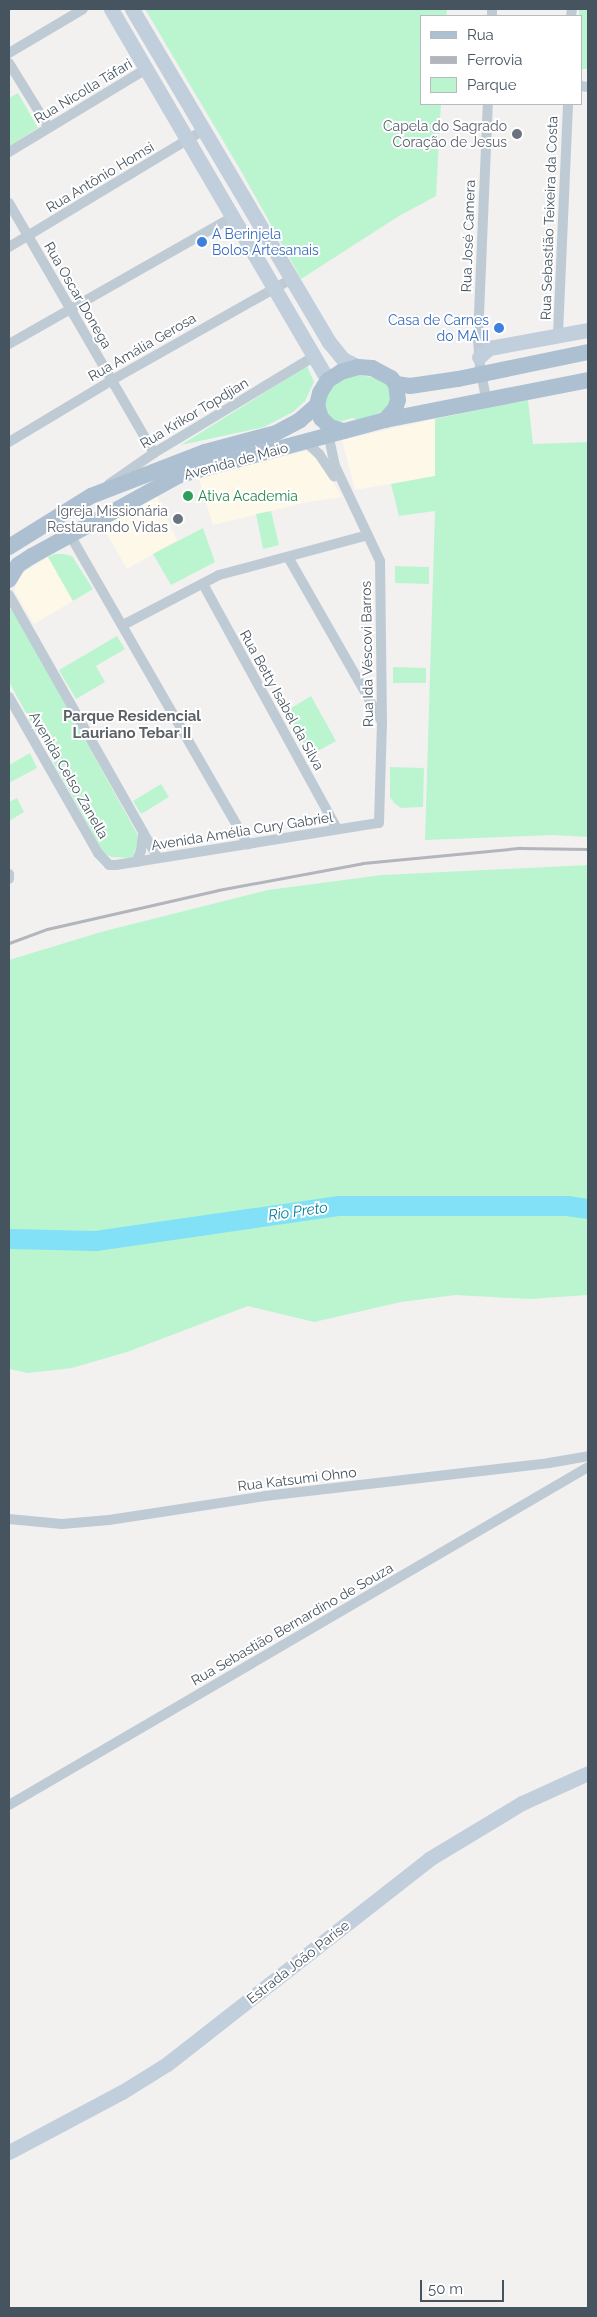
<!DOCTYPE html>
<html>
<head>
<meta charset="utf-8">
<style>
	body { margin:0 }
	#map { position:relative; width:597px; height:2317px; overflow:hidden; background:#f3f0f0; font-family:Raleway,sans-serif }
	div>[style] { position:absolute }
	.commercial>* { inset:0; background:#fef8e9 }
	.green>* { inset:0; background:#baf5d0 }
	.river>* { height:20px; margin:-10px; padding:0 10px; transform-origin:10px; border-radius:10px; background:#82e0f7 }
	.street>* { height:10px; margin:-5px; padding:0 5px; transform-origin:5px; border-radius:5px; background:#bfcbd4 }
	.secondary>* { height:15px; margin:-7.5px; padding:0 7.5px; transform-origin:7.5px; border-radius:7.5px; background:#c1cedb }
	.primary>* { height:16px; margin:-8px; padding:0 8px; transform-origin:8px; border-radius:8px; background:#adc0d2 }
	.rail>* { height:3px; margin:-1.5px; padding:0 1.5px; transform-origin:1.5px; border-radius:1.5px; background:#b2b5bb }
	.dots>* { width:14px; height:14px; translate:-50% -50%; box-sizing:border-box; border:2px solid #fff; border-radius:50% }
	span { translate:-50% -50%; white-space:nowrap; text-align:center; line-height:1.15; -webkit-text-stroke:4px #fff; paint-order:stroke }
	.street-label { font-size:14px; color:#465460 }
	.worship-label { font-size:14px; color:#5b616d }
	.right { translate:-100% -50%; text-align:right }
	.shop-label { font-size:14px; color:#366cbe }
	.left { translate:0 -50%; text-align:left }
	.leisure-label { font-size:14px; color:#27864d }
	.neighbourhood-label { font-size:15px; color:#5c6166; font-weight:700 }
	.water-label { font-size:15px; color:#0380a0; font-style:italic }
	.frame { position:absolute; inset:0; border:10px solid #465460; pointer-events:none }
	.legend { position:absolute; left:420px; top:15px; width:162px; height:90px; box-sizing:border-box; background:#fff; border:1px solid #b5bbbf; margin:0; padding:6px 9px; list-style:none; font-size:15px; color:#465460 }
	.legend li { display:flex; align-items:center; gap:10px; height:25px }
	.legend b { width:25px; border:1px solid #b5bbbf }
	.scale { position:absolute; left:420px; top:2280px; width:84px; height:22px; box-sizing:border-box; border:2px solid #465460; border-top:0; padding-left:6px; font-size:15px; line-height:18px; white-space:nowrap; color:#465460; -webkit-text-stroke:4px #fff; paint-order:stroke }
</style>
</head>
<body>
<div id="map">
	<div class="commercial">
		<div style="clip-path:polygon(435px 419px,435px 476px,355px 490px,342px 440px)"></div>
		<div style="clip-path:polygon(306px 451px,317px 456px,342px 497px,308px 502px,213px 525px,199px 479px,212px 473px)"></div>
		<div style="clip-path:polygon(156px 495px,177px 540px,127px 569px,101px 524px)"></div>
		<div style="clip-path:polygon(48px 557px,73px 601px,34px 624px,15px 592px,15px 587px,21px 574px)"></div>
	</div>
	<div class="green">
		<div style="clip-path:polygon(145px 9px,447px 9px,446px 16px,421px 16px,421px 104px,441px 104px,436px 196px,399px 216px,301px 279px,244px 176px)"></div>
		<div style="clip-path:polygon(579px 9px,588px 9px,588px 69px,581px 69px)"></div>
		<div style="clip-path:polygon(18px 93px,38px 128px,9px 146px,9px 98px)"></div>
		<div style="clip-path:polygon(307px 366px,314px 382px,305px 401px,293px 412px,264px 427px,181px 445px)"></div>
		<div style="clip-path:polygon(358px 375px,378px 378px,393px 389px,387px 411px,358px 420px,352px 418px,336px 423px,323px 414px,325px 395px,334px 385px,346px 377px)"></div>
		<div style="clip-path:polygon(528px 400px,533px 444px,588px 442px,588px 837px,553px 835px,425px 840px,435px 511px,399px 516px,391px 484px,435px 476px,435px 419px)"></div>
		<div style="clip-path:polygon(271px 511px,279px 545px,263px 549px,256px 514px)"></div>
		<div style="clip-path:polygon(203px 528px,215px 562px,171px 585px,153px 554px)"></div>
		<div style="clip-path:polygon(55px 554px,63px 554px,72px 556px,93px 589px,73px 601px,48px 557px)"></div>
		<div style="clip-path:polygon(395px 566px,429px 567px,429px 584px,395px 583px)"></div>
		<div style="clip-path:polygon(12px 608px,140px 839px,132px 858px,112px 857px,104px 854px,9px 682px,9px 612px)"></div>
		<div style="clip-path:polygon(117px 636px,125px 649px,96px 666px,105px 682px,76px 699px,59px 670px)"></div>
		<div style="clip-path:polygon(393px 667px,426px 668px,426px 683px,393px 683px)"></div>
		<div style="clip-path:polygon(311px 696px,336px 741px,307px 757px,283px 713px)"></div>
		<div style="clip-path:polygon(30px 753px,37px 768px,9px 783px,9px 765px)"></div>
		<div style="clip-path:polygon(390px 767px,424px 768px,423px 807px,401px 808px,394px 803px,390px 797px)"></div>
		<div style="clip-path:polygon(161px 784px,169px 797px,141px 814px,133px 801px)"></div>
		<div style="clip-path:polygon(17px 798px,24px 812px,9px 821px,9px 802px)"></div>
		<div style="clip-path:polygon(588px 865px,588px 1295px,530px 1299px,455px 1295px,401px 1302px,314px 1322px,248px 1306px,127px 1352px,72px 1368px,28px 1373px,9px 1369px,9px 960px,101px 932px,268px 890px,382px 875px)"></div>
	</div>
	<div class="river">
		<div style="left:9px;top:1239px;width:87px;rotate:1.3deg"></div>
		<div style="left:96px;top:1241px;width:246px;rotate:-8.2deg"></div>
		<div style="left:340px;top:1206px;width:227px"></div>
		<div style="left:567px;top:1206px;width:21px;rotate:8deg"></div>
	</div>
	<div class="street">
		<div style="left:492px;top:16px;width:7px;rotate:-90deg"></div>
		<div style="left:571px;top:16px;width:7px;rotate:-82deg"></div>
		<div style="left:9px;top:53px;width:86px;rotate:-30.7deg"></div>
		<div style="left:9px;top:63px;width:76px;rotate:58.4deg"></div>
		<div style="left:581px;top:86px;width:7px;rotate:8deg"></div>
		<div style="left:9px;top:152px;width:160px;rotate:-31.2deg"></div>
		<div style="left:9px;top:203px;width:289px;rotate:59.9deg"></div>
		<div style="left:9px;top:247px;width:227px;rotate:-31deg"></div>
		<div style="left:558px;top:334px;width:230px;rotate:-87.5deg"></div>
		<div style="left:9px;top:344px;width:257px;rotate:-29.6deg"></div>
		<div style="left:486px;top:398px;width:32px;rotate:-101deg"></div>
		<div style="left:480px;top:367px;width:29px;rotate:-94deg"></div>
		<div style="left:478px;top:338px;width:234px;rotate:-87.6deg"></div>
		<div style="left:9px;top:442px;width:120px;rotate:-31deg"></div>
		<div style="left:112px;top:380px;width:206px;rotate:-29.4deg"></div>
		<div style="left:306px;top:442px;width:18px;rotate:43deg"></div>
		<div style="left:319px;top:454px;width:27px;rotate:56deg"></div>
		<div style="left:109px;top:484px;width:55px;rotate:-34.6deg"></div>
		<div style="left:154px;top:453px;width:188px;rotate:-31.1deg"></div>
		<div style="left:70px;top:535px;width:357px;rotate:60.1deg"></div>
		<div style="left:288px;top:557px;width:190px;rotate:60.3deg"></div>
		<div style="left:203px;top:584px;width:279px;rotate:61.3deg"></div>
		<div style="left:9px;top:595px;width:302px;rotate:60.5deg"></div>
		<div style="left:123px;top:625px;width:108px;rotate:-27.5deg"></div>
		<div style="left:219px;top:575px;width:154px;rotate:-15deg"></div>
		<div style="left:9px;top:697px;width:180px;rotate:60.3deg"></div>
		<div style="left:98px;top:853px;width:16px;rotate:47deg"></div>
		<div style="left:109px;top:865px;width:7px"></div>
		<div style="left:116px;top:865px;width:266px;rotate:-9.1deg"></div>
		<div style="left:379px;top:823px;width:100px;rotate:-88.3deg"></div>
		<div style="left:382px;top:723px;width:162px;rotate:-90.7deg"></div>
		<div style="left:380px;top:561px;width:105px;rotate:-115.3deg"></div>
		<div style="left:335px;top:466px;width:33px;rotate:-102deg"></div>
		<div style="left:136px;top:862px;width:12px;rotate:-66deg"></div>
		<div style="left:141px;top:851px;width:17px;rotate:-83deg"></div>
		<div style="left:9px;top:874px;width:5px;rotate:90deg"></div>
		<div style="left:9px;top:1519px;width:53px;rotate:5.4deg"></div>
		<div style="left:62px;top:1524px;width:47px;rotate:-4.9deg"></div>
		<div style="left:109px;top:1520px;width:158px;rotate:-8.7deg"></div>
		<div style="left:265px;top:1496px;width:286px;rotate:-6.6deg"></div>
		<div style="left:549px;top:1463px;width:40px;rotate:-10deg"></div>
		<div style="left:9px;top:1805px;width:670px;rotate:-30.27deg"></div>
	</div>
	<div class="secondary">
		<div style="left:111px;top:9px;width:430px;rotate:59.7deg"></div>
		<div style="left:132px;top:9px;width:387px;rotate:59.4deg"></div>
		<div style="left:329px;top:342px;width:22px;rotate:51deg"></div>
		<div style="left:343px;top:359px;width:17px;rotate:28deg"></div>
		<div style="left:479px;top:357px;width:13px;rotate:-42deg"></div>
		<div style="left:489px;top:348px;width:101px;rotate:-10.3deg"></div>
		<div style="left:9px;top:2152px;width:128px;rotate:-28deg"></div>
		<div style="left:122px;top:2092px;width:53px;rotate:-31.9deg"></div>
		<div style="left:167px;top:2064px;width:333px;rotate:-38deg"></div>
		<div style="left:429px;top:1859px;width:109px;rotate:-31.1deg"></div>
		<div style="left:522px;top:1803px;width:72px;rotate:-24.4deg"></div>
	</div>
	<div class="primary">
		<div style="left:396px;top:384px;width:14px;rotate:8deg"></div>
		<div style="left:410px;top:386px;width:49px;rotate:-8.3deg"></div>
		<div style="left:458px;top:379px;width:133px;rotate:-11.7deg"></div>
		<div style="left:385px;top:420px;width:207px;rotate:-11.1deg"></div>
		<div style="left:9px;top:547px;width:97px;rotate:-31.9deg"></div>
		<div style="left:91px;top:496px;width:122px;rotate:-21.1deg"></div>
		<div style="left:205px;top:452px;width:73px;rotate:-15deg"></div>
		<div style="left:276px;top:433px;width:27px;rotate:-28deg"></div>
		<div style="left:300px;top:420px;width:23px;rotate:-41deg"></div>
		<div style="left:9px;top:580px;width:17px;rotate:-59deg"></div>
		<div style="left:18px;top:565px;width:17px;rotate:-33deg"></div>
		<div style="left:32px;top:556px;width:169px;rotate:-28.7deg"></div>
		<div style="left:180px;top:475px;width:212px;rotate:-15deg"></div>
		<div style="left:385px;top:420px;width:15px;rotate:-48deg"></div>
		<div style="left:395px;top:409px;width:9px;rotate:-72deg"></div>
		<div style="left:398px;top:400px;width:16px;rotate:-97deg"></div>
		<div style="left:396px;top:384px;width:8px;rotate:-130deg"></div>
		<div style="left:391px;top:378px;width:21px;rotate:-152deg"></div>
		<div style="left:372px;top:368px;width:14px;rotate:-176deg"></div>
		<div style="left:358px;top:367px;width:18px;rotate:164deg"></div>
		<div style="left:341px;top:372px;width:15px;rotate:148deg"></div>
		<div style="left:328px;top:380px;width:15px;rotate:122deg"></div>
		<div style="left:320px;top:393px;width:12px;rotate:104deg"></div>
		<div style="left:317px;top:405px;width:14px;rotate:73deg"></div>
		<div style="left:321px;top:418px;width:13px;rotate:45deg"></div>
		<div style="left:330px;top:427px;width:14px;rotate:17deg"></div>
	</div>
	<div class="rail">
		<div style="left:9px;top:943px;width:40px;rotate:-20.2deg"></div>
		<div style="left:47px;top:929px;width:175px;rotate:-12.8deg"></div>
		<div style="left:218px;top:890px;width:147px;rotate:-10.5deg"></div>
		<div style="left:363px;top:863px;width:158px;rotate:-5.5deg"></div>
		<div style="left:520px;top:848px;width:68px;rotate:0.8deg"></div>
	</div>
	<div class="dots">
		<div style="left:517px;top:134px;background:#6b7280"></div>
		<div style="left:202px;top:242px;background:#3f7fe0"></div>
		<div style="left:499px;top:328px;background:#3f7fe0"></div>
		<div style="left:188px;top:496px;background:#2e9e5b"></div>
		<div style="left:178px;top:519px;background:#6b7280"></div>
	</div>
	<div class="street-label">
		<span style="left:83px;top:91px;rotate:-31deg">Rua Nicolla Táfari</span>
		<span style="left:100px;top:177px;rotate:-31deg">Rua Antônio Homsi</span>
		<span style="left:549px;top:218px;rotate:-88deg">Rua Sebastião Teixeira da Costa</span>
		<span style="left:468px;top:236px;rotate:-88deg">Rua José Camera</span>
		<span style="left:78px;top:295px;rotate:60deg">Rua Oscar Donega</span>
		<span style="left:142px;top:347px;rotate:-30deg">Rua Amália Gerosa</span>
		<span style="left:194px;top:413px;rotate:-31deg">Rua Krikor Topdjian</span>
		<span style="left:236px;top:461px;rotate:-15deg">Avenida de Maio</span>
		<span style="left:367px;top:654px;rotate:-91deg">Rua Ida Véscovi Barros</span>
		<span style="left:282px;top:700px;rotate:61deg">Rua Betty Isabel da Silva</span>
		<span style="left:69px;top:775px;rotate:60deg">Avenida Celso Zanella</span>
		<span style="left:242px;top:831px;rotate:-9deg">Avenida Amélia Cury Gabriel</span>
		<span style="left:297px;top:1479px;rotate:-7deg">Rua Katsumi Ohno</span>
		<span style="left:292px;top:1624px;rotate:-30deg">Rua Sebastião Bernardino de Souza</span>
		<span style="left:298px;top:1962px;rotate:-38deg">Estrada João Parise</span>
	</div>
	<div class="worship-label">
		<span class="right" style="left:507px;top:134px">Capela do Sagrado<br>Coração de Jesus</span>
		<span class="right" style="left:168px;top:519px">Igreja Missionária<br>Restaurando Vidas</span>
	</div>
	<div class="shop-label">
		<span class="left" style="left:212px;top:242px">A Berinjela<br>Bolos Artesanais</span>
		<span class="right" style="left:489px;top:328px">Casa de Carnes<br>do MA II</span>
	</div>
	<div class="leisure-label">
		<span class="left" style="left:198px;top:496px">Ativa Academia</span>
	</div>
	<div class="neighbourhood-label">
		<span style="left:132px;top:725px">Parque Residencial<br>Lauriano Tebar II</span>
	</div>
	<div class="water-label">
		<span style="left:298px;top:1212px;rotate:-8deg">Rio Preto</span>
	</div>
	<div class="frame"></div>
	<ul class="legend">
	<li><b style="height:6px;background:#adc0d2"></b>Rua</li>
	<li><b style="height:6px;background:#b2b5bb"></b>Ferrovia</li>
	<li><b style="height:14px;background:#baf5d0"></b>Parque</li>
	</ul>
	<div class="scale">50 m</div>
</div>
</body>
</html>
